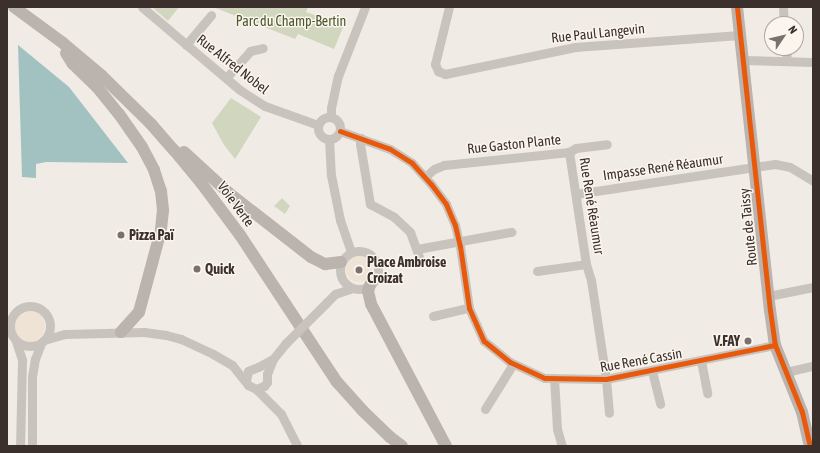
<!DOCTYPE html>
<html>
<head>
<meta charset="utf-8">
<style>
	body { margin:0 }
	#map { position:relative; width:820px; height:453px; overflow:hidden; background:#f0ebe5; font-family:"Asap Condensed",sans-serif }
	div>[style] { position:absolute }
	.green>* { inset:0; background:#d1d6bf }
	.plaza>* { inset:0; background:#eee3d5 }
	.round { border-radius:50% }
	.water>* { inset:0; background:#a1c2c1 }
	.street>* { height:9px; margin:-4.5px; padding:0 4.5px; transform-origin:4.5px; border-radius:4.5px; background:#c9c3be }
	.street>.ring { margin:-4.5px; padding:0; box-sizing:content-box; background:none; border:9px solid #c9c3be; border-radius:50% }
	.secondary>* { height:12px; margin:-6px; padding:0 6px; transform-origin:6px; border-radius:6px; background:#bab3ae }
	.street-bridge>* { height:9px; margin:-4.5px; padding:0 4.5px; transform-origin:4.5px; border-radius:4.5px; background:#c9c3be }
	.cycleway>* { height:5px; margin:-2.5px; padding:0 2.5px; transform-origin:2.5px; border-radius:2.5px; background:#e8590c }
	.dots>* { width:11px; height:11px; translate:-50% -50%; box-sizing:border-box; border:2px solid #fbf5ee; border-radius:50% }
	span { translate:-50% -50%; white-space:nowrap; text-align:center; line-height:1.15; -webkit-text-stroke:3px #fbf5ee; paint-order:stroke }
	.park-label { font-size:14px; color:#4a5a2e }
	.street-label { font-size:14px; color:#3b302b }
	.poi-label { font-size:14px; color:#3b302b; font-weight:700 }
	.left { translate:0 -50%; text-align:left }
	.right { translate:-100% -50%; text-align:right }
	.frame { position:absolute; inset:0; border:8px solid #3b302b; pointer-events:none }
	.north { position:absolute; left:764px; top:16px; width:40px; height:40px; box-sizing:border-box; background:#fbf5ee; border:1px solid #aea6a0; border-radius:50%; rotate:55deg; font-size:11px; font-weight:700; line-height:16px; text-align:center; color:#3b302b }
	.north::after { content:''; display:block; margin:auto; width:14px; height:18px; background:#7a716c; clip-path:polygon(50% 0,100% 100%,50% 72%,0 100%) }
</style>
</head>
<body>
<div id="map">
	<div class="green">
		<div style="clip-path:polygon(152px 7px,179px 7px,168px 21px)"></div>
		<div style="clip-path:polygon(213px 7px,308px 7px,306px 12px,344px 25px,334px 49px,298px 34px,295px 39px)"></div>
		<div style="clip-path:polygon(231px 98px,261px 117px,235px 159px,224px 145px,212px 123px)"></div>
		<div style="clip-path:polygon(282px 198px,290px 206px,285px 214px,274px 206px)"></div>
	</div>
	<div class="plaza">
		<div class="round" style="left:346px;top:256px;width:26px;height:26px"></div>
		<div class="round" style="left:13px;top:310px;width:32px;height:32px"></div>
	</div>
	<div class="water">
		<div style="clip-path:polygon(18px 45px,69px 87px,128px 163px,46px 162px,36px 164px,36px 178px,22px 177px)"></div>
	</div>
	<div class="street">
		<div style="left:142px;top:7px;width:128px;rotate:40.3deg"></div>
		<div style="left:240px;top:90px;width:30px;rotate:33deg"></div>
		<div style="left:265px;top:106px;width:56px;rotate:19.7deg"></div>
		<div style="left:449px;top:7px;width:59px;rotate:103.8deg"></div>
		<div style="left:435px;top:64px;width:8px;rotate:67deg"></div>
		<div style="left:438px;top:71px;width:8px;rotate:23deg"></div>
		<div style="left:445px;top:74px;width:133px;rotate:-11.7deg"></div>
		<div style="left:575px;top:47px;width:165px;rotate:-4.2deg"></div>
		<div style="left:783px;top:7px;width:17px;rotate:87deg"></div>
		<div style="left:186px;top:45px;width:39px;rotate:-50deg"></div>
		<div style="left:786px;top:48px;width:13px;rotate:86deg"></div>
		<div style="left:743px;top:60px;width:70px;rotate:1.6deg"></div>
		<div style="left:226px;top:78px;width:36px;rotate:-48deg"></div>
		<div style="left:250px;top:51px;width:13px;rotate:-13deg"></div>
		<div class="ring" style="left:318px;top:117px;width:13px;height:13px"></div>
		<div style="left:331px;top:117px;width:9px;rotate:-90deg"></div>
		<div style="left:331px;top:108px;width:33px;rotate:-78deg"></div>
		<div style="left:338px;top:76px;width:74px;rotate:-68.6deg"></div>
		<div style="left:340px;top:131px;width:53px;rotate:19.8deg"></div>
		<div style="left:390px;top:149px;width:26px;rotate:32deg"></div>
		<div style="left:412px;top:163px;width:28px;rotate:48deg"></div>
		<div style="left:431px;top:184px;width:25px;rotate:53deg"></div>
		<div style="left:446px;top:204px;width:23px;rotate:67deg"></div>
		<div style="left:455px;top:225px;width:22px;rotate:77deg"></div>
		<div style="left:460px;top:246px;width:63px;rotate:81.7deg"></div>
		<div style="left:469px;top:308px;width:36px;rotate:66deg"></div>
		<div style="left:484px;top:341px;width:33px;rotate:39deg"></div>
		<div style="left:510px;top:362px;width:38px;rotate:25deg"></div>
		<div style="left:545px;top:378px;width:61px;rotate:0.9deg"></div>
		<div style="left:606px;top:379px;width:172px;rotate:-11.4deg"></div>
		<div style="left:361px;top:138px;width:6px;rotate:99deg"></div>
		<div style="left:360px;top:144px;width:61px;rotate:80.5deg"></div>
		<div style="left:370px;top:204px;width:27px;rotate:28deg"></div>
		<div style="left:394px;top:217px;width:22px;rotate:43deg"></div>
		<div style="left:410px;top:232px;width:32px;rotate:70deg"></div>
		<div style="left:329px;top:139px;width:36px;rotate:87deg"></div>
		<div style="left:331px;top:175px;width:46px;rotate:78.7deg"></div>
		<div style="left:340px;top:220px;width:34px;rotate:71deg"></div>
		<div style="left:569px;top:152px;width:113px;rotate:81.4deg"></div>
		<div style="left:586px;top:264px;width:17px;rotate:73deg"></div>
		<div style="left:591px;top:280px;width:100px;rotate:81.4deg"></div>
		<div style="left:606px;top:379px;width:34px;rotate:85deg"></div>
		<div style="left:425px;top:177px;width:12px;rotate:-42deg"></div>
		<div style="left:434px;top:169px;width:11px;rotate:-22deg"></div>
		<div style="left:444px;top:165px;width:126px;rotate:-5.9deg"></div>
		<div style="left:569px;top:152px;width:8px;rotate:-30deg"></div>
		<div style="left:576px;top:148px;width:31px;rotate:-7deg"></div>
		<div style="left:576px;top:194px;width:201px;rotate:-8.6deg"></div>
		<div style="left:775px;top:164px;width:15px;rotate:11deg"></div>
		<div style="left:790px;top:167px;width:27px;rotate:31deg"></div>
		<div style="left:417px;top:249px;width:96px;rotate:-10.3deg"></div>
		<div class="ring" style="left:340px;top:251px;width:29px;height:29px"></div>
		<div style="left:537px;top:271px;width:49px;rotate:-8.1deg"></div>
		<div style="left:768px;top:296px;width:46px;rotate:-11.3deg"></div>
		<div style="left:326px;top:303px;width:13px;rotate:-45deg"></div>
		<div style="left:335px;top:294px;width:18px;rotate:-19deg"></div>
		<div class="ring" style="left:10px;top:306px;width:31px;height:31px"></div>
		<div style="left:433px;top:316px;width:37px;rotate:-13deg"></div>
		<div style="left:44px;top:340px;width:22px;rotate:-16deg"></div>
		<div style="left:65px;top:334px;width:79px;rotate:-1.5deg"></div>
		<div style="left:144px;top:332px;width:22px;rotate:8deg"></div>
		<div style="left:166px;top:335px;width:16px;rotate:15deg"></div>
		<div style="left:181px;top:339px;width:35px;rotate:25deg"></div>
		<div style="left:213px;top:354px;width:22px;rotate:30deg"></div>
		<div style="left:232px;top:365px;width:26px;rotate:51deg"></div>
		<div style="left:248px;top:385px;width:9px;rotate:27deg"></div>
		<div style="left:256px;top:389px;width:9px;rotate:-21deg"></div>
		<div style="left:264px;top:386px;width:5px;rotate:-53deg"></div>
		<div style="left:267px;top:382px;width:8px;rotate:-90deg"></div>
		<div style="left:267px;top:374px;width:16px;rotate:-68deg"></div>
		<div style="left:273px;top:359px;width:21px;rotate:-51deg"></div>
		<div style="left:16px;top:341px;width:20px;rotate:72deg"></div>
		<div style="left:22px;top:360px;width:86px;rotate:91.3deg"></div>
		<div style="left:701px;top:361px;width:33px;rotate:79deg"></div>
		<div style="left:652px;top:371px;width:34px;rotate:76deg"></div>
		<div style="left:786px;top:372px;width:28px;rotate:-13deg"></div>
		<div style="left:554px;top:378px;width:51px;rotate:86.6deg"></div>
		<div style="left:557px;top:429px;width:18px;rotate:74deg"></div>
		<div style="left:246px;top:381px;width:10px;rotate:-79deg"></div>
		<div style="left:248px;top:371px;width:11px;rotate:-22deg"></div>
		<div style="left:258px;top:367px;width:17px;rotate:-28deg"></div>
		<div style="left:256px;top:389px;width:35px;rotate:45deg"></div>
		<div style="left:281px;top:414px;width:36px;rotate:63deg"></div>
		<div style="left:485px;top:409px;width:53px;rotate:-58.1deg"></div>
		<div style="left:32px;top:446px;width:69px;rotate:-90deg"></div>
		<div style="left:32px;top:377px;width:18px;rotate:-81deg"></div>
		<div style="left:35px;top:359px;width:17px;rotate:-69deg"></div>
	</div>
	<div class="secondary">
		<div style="left:14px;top:7px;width:61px;rotate:36.3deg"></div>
		<div style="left:63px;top:43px;width:51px;rotate:40.2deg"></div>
		<div style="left:102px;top:76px;width:69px;rotate:44.4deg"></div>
		<div style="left:151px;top:124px;width:35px;rotate:49deg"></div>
		<div style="left:174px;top:150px;width:44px;rotate:50.5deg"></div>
		<div style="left:202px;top:184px;width:64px;rotate:53.3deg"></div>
		<div style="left:240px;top:235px;width:176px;rotate:56.6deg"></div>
		<div style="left:337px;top:382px;width:38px;rotate:48deg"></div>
		<div style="left:362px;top:410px;width:39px;rotate:44deg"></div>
		<div style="left:390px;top:437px;width:15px;rotate:37deg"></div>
		<div style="left:737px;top:7px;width:305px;rotate:83.8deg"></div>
		<div style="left:770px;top:310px;width:35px;rotate:82deg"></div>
		<div style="left:775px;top:345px;width:72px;rotate:68.1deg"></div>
		<div style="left:802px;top:412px;width:35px;rotate:77deg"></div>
		<div style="left:66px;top:53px;width:13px;rotate:58deg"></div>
		<div style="left:73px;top:64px;width:33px;rotate:44deg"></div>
		<div style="left:97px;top:87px;width:35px;rotate:51deg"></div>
		<div style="left:119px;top:114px;width:40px;rotate:55.1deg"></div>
		<div style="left:142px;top:147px;width:26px;rotate:62deg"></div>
		<div style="left:154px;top:170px;width:22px;rotate:72deg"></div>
		<div style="left:161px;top:191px;width:19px;rotate:84deg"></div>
		<div style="left:163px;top:210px;width:20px;rotate:96deg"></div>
		<div style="left:161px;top:230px;width:85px;rotate:105deg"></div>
		<div style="left:139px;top:312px;width:27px;rotate:132deg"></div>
		<div style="left:184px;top:152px;width:62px;rotate:42.4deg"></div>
		<div style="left:230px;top:194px;width:103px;rotate:37.9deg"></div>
		<div style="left:311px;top:257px;width:16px;rotate:27deg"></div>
		<div style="left:325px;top:264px;width:16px;rotate:-7deg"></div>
		<div style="left:370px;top:285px;width:6px;rotate:108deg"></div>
		<div style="left:368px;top:291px;width:13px;rotate:77deg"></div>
		<div style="left:371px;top:304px;width:161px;rotate:62.2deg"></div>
	</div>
	<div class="street-bridge">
		<div style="left:286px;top:343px;width:57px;rotate:-45deg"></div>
	</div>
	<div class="cycleway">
		<div style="left:737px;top:7px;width:305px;rotate:83.8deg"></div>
		<div style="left:770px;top:310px;width:35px;rotate:82deg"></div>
		<div style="left:775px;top:345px;width:72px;rotate:68.1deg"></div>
		<div style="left:802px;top:412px;width:35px;rotate:77deg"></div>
		<div style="left:340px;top:131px;width:53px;rotate:19.8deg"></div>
		<div style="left:390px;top:149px;width:26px;rotate:32deg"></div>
		<div style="left:412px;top:163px;width:28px;rotate:48deg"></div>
		<div style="left:431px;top:184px;width:25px;rotate:53deg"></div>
		<div style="left:446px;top:204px;width:23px;rotate:67deg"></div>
		<div style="left:455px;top:225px;width:22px;rotate:77deg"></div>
		<div style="left:460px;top:246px;width:63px;rotate:81.7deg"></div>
		<div style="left:469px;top:308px;width:36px;rotate:66deg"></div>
		<div style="left:484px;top:341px;width:33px;rotate:39deg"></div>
		<div style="left:510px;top:362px;width:38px;rotate:25deg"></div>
		<div style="left:545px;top:378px;width:61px;rotate:0.9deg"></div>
		<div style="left:606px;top:379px;width:172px;rotate:-11.4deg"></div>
	</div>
	<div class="dots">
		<div style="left:121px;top:235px;background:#7a716c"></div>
		<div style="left:197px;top:269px;background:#7a716c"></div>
		<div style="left:359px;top:270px;background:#7a716c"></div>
		<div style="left:748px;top:341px;background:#7a716c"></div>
	</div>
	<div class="park-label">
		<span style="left:291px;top:21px">Parc du Champ-Bertin</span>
	</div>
	<div class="street-label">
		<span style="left:598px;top:33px;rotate:-6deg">Rue Paul Langevin</span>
		<span style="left:233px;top:64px;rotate:38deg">Rue Alfred Nobel</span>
		<span style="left:514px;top:144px;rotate:-6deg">Rue Gaston Plante</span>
		<span style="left:663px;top:167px;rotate:-8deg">Impasse René Réaumur</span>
		<span style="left:236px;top:204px;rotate:54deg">Voie Verte</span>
		<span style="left:592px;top:206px;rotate:81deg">Rue René Réaumur</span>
		<span style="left:748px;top:227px;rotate:-96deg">Route de Taissy</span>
		<span style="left:641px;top:360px;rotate:-10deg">Rue René Cassin</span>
	</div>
	<div class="poi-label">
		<span class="left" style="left:129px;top:235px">Pizza Paï</span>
		<span class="left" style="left:367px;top:270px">Place Ambroise<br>Croizat</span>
		<span class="left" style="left:205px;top:269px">Quick</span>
		<span class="right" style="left:740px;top:341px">V.FAY</span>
	</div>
	<div class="frame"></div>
	<div class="north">N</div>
</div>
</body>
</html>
